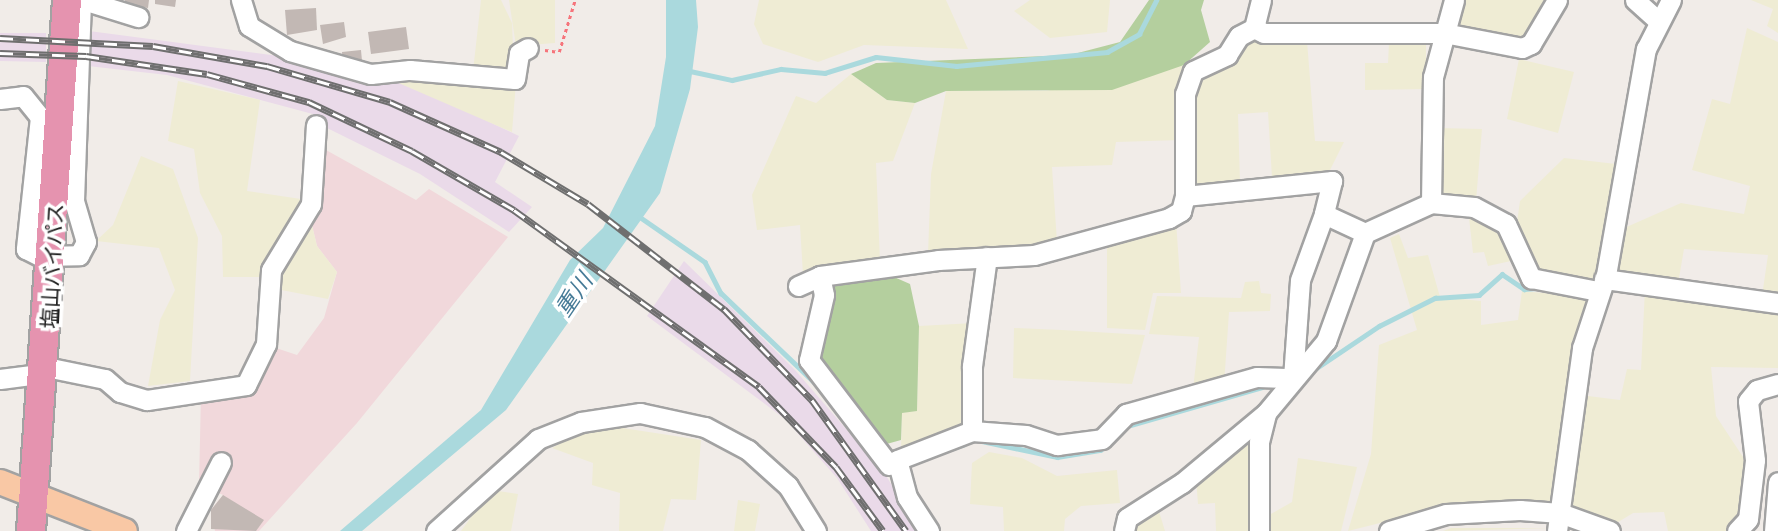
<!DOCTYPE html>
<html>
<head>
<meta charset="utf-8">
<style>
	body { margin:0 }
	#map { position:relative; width:1778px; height:531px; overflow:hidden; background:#f1ece8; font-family:"Archivo Narrow","Noto Sans JP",sans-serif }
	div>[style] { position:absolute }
	.commercial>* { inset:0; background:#f1d8db }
	.industrial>* { inset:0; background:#eadae9 }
	.farmland>* { inset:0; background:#efecd4 }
	.forest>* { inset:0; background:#b4cf9e }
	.water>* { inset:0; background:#aad9dd }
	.stream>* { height:4.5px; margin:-2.25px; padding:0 2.25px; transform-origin:2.25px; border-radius:2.25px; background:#aad9dd }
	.building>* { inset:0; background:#c2b8b4 }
	.path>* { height:2.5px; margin-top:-1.25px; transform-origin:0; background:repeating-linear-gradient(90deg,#f6747b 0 3.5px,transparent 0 7px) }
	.roads { filter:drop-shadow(2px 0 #a2a2a2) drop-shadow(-2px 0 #a2a2a2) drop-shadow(0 2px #a2a2a2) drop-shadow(0 -2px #a2a2a2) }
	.minor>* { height:19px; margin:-9.5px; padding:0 9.5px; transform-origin:9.5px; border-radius:9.5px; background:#fff }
	.major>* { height:24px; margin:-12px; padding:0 12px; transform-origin:12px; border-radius:12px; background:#f9c8a5 }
	.highway>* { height:28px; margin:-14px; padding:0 14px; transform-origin:14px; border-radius:14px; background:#e593af }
	.rail>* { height:7px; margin-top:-3.5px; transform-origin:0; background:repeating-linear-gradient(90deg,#fff 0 13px,#6f6f6f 0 26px); box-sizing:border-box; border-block:2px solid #6f6f6f }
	span { translate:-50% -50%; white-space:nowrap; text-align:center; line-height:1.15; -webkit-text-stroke:7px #fff; paint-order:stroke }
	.street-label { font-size:21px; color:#212121 }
	.water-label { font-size:23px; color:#467b97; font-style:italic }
</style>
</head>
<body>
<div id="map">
	<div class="commercial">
		<div style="clip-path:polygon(326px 150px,416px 200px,429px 189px,508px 237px,357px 423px,259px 531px,215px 531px,211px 510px,223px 495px,199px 484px,201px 394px,250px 388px,276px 348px,297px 355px,324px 318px,337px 272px,317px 246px,310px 217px)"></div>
	</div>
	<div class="industrial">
		<div style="clip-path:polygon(89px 31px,279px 56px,394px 81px,450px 103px,519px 136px,495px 182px,532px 207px,509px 232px,420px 174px,327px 128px,324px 117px,167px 75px,88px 66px)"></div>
		<div style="clip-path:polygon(0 33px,46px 33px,46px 62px,0 61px)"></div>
		<div style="clip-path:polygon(684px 261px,795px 370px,885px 474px,920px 531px,871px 531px,837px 478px,785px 419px,647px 316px)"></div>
	</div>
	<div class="farmland">
		<div style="clip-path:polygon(481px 0,501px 0,512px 23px,514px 73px,473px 71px)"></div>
		<div style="clip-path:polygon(509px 0,555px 0,555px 43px,516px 46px)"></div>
		<div style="clip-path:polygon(759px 0,946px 0,968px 49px,864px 45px,818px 62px,763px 44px,754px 24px)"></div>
		<div style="clip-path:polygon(1030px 0,1110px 0,1107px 32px,1050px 38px,1014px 11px)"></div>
		<div style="clip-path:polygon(1460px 0,1552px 0,1526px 41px,1452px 28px)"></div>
		<div style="clip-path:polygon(1751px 0,1778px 0,1778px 33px,1767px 26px,1773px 9px)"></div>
		<div style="clip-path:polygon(1747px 28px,1778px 42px,1778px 296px,1762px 296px,1768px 255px,1684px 249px,1679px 278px,1613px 276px,1622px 229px,1681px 203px,1744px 214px,1750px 186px,1692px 170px,1712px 99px,1730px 104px)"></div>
		<div style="clip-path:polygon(1307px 41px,1315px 141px,1344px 142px,1328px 174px,1272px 178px,1268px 112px,1238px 114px,1240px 183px,1189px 190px,1188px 94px,1200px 73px,1242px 42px)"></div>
		<div style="clip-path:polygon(1389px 43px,1426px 43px,1426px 89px,1365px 90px,1365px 63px,1388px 63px)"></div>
		<div style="clip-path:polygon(1519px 59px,1574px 72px,1558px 133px,1507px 119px)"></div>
		<div style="clip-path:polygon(1184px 65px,1181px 140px,1116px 142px,1112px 165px,1052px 167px,1057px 242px,928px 254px,931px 174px,946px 91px,1046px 91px)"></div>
		<div style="clip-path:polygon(410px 73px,516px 82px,512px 132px,394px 81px)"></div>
		<div style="clip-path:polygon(851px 74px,887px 100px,915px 103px,893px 161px,876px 163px,880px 261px,832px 264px,803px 275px,800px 225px,757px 230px,752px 195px,796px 96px,816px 103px)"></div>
		<div style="clip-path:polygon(178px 81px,260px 100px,247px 191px,301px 199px,298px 227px,263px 277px,223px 277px,222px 236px,200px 193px,194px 149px,168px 141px)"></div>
		<div style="clip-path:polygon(1437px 128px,1482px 129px,1476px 201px,1439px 196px)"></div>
		<div style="clip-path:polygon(141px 156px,173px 169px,198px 238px,190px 381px,148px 386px,160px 320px,175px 290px,159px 248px,96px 241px,113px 225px)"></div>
		<div style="clip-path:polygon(1564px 158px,1616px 164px,1599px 279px,1589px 284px,1536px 274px,1515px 236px,1520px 201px)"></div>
		<div style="clip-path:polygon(1481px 215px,1505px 234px,1511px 261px,1488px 266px,1484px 252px,1473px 253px,1469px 218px)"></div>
		<div style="clip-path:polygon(310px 217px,317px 246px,337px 272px,328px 299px,271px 288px)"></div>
		<div style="clip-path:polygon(1176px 221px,1181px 293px,1153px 293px,1145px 330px,1107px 328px,1107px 240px)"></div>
		<div style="clip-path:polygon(1399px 234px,1408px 258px,1428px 255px,1440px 297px,1481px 301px,1481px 325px,1518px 320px,1522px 291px,1590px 297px,1554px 507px,1452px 505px,1348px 531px,1371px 454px,1379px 345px,1417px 330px,1390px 238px)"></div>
		<div style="clip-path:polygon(1259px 281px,1261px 293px,1271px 294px,1270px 311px,1229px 312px,1224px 385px,1193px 389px,1199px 337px,1149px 334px,1157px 296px,1241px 298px,1245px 282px)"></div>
		<div style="clip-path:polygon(1645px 289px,1778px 308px,1778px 368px,1711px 367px,1716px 416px,1745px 460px,1739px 518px,1727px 531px,1668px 531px,1664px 512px,1633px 513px,1615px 524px,1564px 507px,1580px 395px,1620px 400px,1627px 369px,1641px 370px)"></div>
		<div style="clip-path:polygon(974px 323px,968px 429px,901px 451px,902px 413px,917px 410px,919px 326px)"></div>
		<div style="clip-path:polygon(1014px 328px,1062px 330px,1145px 335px,1132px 384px,1013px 378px)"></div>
		<div style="clip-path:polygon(616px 427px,701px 440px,696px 500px,671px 499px,663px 531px,619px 531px,620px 493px,592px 485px,593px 463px,552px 448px,577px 434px)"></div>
		<div style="clip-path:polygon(1255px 427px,1254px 531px,1216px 531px,1215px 503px,1198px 504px,1196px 478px)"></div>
		<div style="clip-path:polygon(989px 452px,1022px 458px,1057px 476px,1117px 470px,1120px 503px,1081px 506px,1065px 519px,1064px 531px,1004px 531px,1003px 507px,970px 504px,972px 463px)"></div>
		<div style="clip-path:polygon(1298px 458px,1357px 467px,1341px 531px,1266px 531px,1264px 518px,1292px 502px)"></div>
		<div style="clip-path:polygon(491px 490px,518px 494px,511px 531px,461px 531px)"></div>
		<div style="clip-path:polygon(738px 500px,760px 504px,755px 531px,734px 531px)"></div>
		<div style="clip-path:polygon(1157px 505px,1165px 531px,1129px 531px,1131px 521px)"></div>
		<div style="clip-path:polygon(1451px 528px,1551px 528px,1443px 531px)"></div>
	</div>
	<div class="forest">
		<div style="clip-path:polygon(1149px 0,1204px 0,1201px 10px,1210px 42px,1184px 65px,1112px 90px,946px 91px,915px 103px,887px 100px,851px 74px,876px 63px,1070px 55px,1120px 42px)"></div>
		<div style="clip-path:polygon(885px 273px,910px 284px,919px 326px,917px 411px,902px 413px,901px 440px,883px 445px,816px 365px,832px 280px)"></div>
	</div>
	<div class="water">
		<div style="clip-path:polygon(666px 0,696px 0,698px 27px,690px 89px,660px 193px,506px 410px,362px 531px,340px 531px,481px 410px,570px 260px,603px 228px,655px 126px,666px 57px)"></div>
	</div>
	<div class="stream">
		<div style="left:690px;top:71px;width:43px;rotate:12.1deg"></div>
		<div style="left:732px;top:80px;width:50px;rotate:-12.7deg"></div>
		<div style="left:781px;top:69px;width:44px;rotate:5.2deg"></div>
		<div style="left:825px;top:73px;width:53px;rotate:-17.4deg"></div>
		<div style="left:876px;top:57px;width:81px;rotate:6.4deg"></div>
		<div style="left:956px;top:66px;width:152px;rotate:-5.3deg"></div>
		<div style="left:1107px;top:52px;width:37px;rotate:-29deg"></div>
		<div style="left:1139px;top:34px;width:38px;rotate:-63deg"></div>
		<div style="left:640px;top:217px;width:79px;rotate:34.7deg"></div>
		<div style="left:705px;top:262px;width:35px;rotate:63deg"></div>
		<div style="left:721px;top:293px;width:129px;rotate:43.7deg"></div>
		<div style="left:1312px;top:371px;width:81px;rotate:-33.9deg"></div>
		<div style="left:1379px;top:326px;width:63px;rotate:-26.6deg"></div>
		<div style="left:1435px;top:298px;width:44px;rotate:-3.9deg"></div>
		<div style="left:1479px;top:295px;width:31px;rotate:-42deg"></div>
		<div style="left:1502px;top:274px;width:27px;rotate:34deg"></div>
		<div style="left:1524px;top:289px;width:16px;rotate:-4deg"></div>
		<div style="left:1127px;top:426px;width:141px;rotate:-16.1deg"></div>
		<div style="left:982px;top:441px;width:77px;rotate:12deg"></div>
		<div style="left:1057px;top:457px;width:44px;rotate:-9.2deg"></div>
		<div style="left:1100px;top:450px;width:14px;rotate:-36deg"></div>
		<div style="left:930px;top:456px;width:36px;rotate:-19deg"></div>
	</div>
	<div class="building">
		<div style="clip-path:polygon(125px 0,149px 0,148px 8px,125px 5px)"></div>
		<div style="clip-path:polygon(155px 0,176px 0,175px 7px,155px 4px)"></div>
		<div style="clip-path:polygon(316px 8px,317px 30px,287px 35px,285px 10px)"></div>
		<div style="clip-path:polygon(344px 22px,346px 37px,323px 44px,320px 25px)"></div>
		<div style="clip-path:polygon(406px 27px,409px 49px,371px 54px,368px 32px)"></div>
		<div style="clip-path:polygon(361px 50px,362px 61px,343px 63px,342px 52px)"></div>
		<div style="clip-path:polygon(223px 495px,264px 520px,256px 531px,211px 529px,211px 510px)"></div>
	</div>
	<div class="path">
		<div style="left:545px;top:50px;width:14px;rotate:8deg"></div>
		<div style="left:559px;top:52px;width:54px;rotate:-72.9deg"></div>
	</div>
	<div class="roads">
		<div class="minor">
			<div style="left:83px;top:0;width:58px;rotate:17.2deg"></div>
			<div style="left:241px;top:0;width:27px;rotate:73deg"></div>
			<div style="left:249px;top:26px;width:48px;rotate:31.4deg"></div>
			<div style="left:290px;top:51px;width:84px;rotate:15.9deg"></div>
			<div style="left:371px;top:74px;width:39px;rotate:-6deg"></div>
			<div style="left:410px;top:70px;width:105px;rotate:4.9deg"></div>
			<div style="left:515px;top:79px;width:26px;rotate:-81deg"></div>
			<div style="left:519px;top:53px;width:10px;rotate:-29deg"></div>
			<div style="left:1261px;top:0;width:29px;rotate:104deg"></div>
			<div style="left:1254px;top:28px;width:11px;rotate:27deg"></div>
			<div style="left:1264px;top:33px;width:180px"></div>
			<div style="left:1444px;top:33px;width:79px;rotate:10.9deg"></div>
			<div style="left:1522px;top:48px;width:10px;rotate:-24deg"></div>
			<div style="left:1531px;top:44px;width:51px;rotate:-59.4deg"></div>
			<div style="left:1635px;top:0;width:31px;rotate:42deg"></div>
			<div style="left:0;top:99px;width:23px;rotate:-7deg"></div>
			<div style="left:23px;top:96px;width:27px;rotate:51deg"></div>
			<div style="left:40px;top:117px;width:133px;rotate:96.1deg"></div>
			<div style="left:26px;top:249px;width:16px;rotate:27deg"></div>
			<div style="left:40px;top:256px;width:39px;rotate:-1deg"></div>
			<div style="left:79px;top:255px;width:15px;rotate:-62deg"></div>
			<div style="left:86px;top:242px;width:43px;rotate:-106.3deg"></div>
			<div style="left:74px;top:201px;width:201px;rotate:-88deg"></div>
			<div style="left:1185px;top:196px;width:148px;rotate:-5.8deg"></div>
			<div style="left:1332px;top:181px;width:34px;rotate:104deg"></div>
			<div style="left:1324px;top:214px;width:45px;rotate:24.9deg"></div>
			<div style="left:1431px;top:203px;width:43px;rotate:5.3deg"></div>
			<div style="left:1474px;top:207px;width:36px;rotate:28deg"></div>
			<div style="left:1506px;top:224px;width:60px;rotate:65.2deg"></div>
			<div style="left:1531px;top:278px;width:68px;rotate:11deg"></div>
			<div style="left:820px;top:276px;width:19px;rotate:78deg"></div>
			<div style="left:824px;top:295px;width:67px;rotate:103deg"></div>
			<div style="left:809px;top:360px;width:132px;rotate:52.7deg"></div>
			<div style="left:1604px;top:279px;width:176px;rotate:7.9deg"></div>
			<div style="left:798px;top:286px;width:24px;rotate:-24deg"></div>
			<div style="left:820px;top:276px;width:119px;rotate:-7.7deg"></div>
			<div style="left:938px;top:260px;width:96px;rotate:-3deg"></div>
			<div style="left:1034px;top:255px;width:140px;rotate:-15.3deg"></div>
			<div style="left:1169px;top:218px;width:14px;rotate:-30deg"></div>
			<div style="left:1181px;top:211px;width:16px;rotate:-75deg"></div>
			<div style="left:1185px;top:196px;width:102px;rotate:-90deg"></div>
			<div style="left:1185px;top:94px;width:24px;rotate:-71deg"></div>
			<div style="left:1193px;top:71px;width:38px;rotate:-25deg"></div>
			<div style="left:1227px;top:55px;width:22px;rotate:-58deg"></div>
			<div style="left:1239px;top:36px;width:17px;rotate:-28deg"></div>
			<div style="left:46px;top:367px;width:60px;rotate:11.5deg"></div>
			<div style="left:105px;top:379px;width:20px;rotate:41deg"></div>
			<div style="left:120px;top:392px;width:28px;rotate:17deg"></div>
			<div style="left:147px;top:400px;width:100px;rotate:-8.6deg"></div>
			<div style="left:246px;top:385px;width:46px;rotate:-64deg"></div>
			<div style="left:266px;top:344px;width:74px;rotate:-86.1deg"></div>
			<div style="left:271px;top:270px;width:77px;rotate:-58.8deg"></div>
			<div style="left:311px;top:204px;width:79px;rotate:-86.4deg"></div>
			<div style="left:0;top:379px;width:46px;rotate:-7.4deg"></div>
			<div style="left:972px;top:431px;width:65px;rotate:-90deg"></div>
			<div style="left:972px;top:366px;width:110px;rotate:-82.2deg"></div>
			<div style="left:186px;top:531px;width:77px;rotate:-63.1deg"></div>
			<div style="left:436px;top:531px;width:137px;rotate:-42deg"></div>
			<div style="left:538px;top:439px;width:46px;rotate:-21.6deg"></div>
			<div style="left:581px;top:422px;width:60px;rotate:-8.7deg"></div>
			<div style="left:640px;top:413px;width:66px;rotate:12.2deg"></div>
			<div style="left:705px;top:427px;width:49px;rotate:28.1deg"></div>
			<div style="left:748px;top:450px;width:54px;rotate:42deg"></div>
			<div style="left:788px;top:486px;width:53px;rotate:58.1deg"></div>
			<div style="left:929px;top:531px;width:40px;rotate:-122.9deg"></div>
			<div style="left:907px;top:497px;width:38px;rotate:-105deg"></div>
			<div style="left:897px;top:460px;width:80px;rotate:-21.1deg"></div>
			<div style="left:972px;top:431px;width:54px;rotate:4.2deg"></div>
			<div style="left:1026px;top:435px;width:33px;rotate:18deg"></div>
			<div style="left:1057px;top:445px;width:45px;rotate:-7.6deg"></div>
			<div style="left:1102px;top:439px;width:35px;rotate:-46deg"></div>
			<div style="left:1126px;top:414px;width:136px;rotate:-15.8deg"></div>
			<div style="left:1257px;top:377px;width:36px;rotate:2deg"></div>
			<div style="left:1293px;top:378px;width:98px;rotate:-85.9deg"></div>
			<div style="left:1300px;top:280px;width:70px;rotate:-70deg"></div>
			<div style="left:1124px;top:531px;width:13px;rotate:-77deg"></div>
			<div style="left:1127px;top:518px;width:65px;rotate:-32.5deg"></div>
			<div style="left:1182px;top:483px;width:109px;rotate:-39.8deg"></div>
			<div style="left:1259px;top:531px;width:89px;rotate:-90deg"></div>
			<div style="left:1259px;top:442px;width:30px;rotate:-76deg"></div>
			<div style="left:1266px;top:413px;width:94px;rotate:-50.2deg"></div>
			<div style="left:1326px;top:341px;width:115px;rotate:-70.1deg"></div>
			<div style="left:1365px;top:233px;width:72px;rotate:-24.4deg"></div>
			<div style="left:1431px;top:203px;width:126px;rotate:-89.1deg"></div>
			<div style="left:1433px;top:77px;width:80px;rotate:-74.7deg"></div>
			<div style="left:1389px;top:531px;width:59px;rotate:-16.6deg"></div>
			<div style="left:1446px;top:514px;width:74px;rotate:-3.1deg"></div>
			<div style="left:1520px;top:510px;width:40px;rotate:4.3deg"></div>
			<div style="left:1560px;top:513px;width:53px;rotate:19.8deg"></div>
			<div style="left:1557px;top:531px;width:185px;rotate:-82.2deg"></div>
			<div style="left:1582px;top:348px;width:77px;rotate:-71.8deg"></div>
			<div style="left:1606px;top:275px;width:230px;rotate:-80deg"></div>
			<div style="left:1646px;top:49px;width:55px;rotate:-63deg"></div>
			<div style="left:1737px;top:531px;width:16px;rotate:-47deg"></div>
			<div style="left:1748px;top:519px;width:59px;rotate:-83.2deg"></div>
			<div style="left:1755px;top:460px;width:59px;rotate:-96.8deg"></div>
			<div style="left:1748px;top:401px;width:14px;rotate:-51deg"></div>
			<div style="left:1757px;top:390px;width:22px;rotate:-16deg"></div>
			<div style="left:1774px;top:531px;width:49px;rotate:-85.3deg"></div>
		</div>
		<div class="major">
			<div style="left:0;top:482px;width:134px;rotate:21.4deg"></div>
		</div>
		<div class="highway">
			<div style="left:31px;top:531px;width:532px;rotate:-86.12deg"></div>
		</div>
	</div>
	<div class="rail">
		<div style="left:0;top:38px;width:153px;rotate:3deg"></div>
		<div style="left:153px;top:46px;width:116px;rotate:10deg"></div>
		<div style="left:267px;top:66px;width:128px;rotate:16.3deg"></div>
		<div style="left:390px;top:102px;width:122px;rotate:24.2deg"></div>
		<div style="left:501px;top:152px;width:101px;rotate:30.9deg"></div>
		<div style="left:588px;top:204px;width:172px;rotate:37.7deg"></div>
		<div style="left:724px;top:309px;width:127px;rotate:46deg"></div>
		<div style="left:812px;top:400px;width:161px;rotate:54.3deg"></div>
		<div style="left:0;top:53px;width:86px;rotate:2deg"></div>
		<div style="left:86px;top:56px;width:122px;rotate:8.5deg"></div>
		<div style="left:207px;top:74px;width:106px;rotate:15.4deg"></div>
		<div style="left:309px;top:102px;width:114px;rotate:25.4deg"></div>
		<div style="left:412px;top:151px;width:118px;rotate:30deg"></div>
		<div style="left:514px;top:210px;width:302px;rotate:35.8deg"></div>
		<div style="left:759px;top:387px;width:111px;rotate:46.1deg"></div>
		<div style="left:836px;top:467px;width:79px;rotate:53.7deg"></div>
	</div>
	<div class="street-label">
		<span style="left:53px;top:266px;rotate:-87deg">塩山バイパス</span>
	</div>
	<div class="water-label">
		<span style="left:574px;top:295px;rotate:-56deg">重川</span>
	</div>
</div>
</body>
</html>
